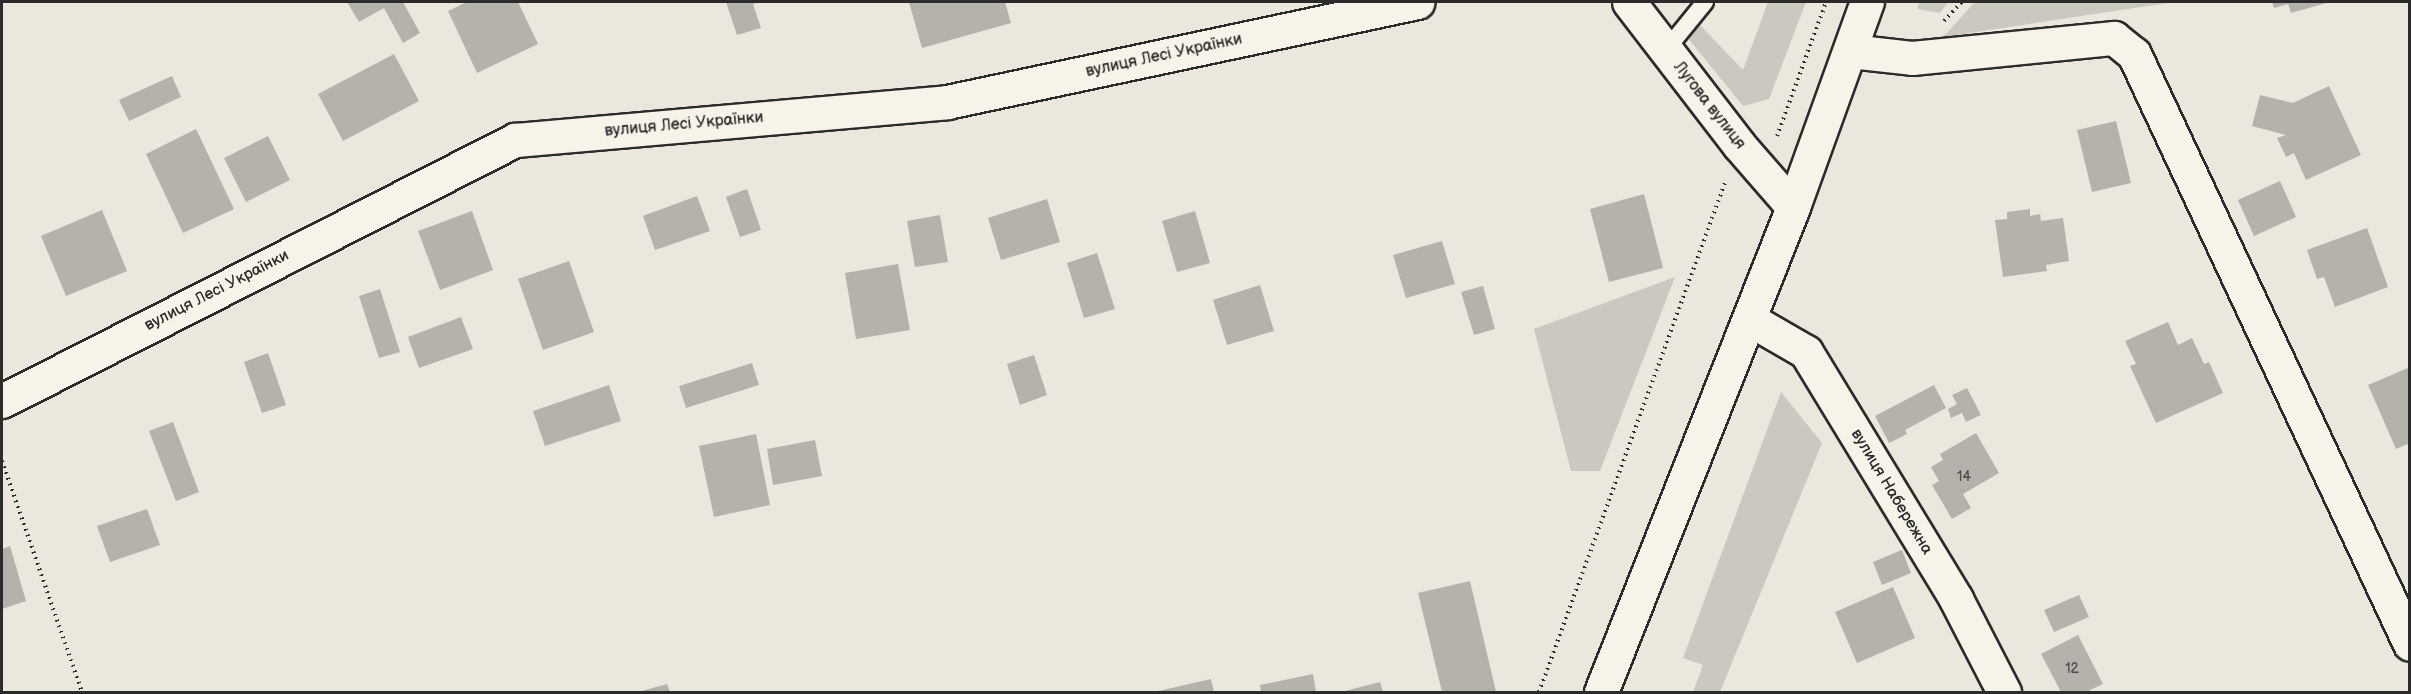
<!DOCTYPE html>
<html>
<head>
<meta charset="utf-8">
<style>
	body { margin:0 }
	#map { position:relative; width:2411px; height:694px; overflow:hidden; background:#ebe7dd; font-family:"Balsamiq Sans",sans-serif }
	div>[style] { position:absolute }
	.green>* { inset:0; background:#cbc8bf }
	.building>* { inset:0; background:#b5b2ab }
	.path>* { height:4px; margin-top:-2px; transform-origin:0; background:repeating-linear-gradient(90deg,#2b2b2b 0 1.5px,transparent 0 6px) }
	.roads { filter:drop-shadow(2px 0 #2b2b2b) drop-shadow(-2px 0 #2b2b2b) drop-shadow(0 2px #2b2b2b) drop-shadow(0 -2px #2b2b2b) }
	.lane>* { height:16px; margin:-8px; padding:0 8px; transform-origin:8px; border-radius:8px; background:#f7f3e8 }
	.street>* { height:33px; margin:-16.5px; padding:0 16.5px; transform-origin:16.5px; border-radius:16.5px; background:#f7f3e8 }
	.primary>* { height:33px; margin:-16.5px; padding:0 16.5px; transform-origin:16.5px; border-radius:16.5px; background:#f7f3e8 }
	span { translate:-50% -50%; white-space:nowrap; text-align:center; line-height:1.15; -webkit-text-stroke:4.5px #f7f3e8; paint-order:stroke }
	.number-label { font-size:14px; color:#4e4d4b }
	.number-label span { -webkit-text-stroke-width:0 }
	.street-label { font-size:16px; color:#2b2b2b }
	.frame { position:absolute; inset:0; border:3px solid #2b2b2b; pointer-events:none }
</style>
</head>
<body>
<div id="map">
	<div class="green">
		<div style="clip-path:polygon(1768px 2px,1806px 2px,1769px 99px,1743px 106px,1687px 37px,1700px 25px,1743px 70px)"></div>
		<div style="clip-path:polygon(1920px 2px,1948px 2px,1940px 13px,1917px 9px)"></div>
		<div style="clip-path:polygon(1975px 2px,2174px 2px,1943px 37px)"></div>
		<div style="clip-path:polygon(1675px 277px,1600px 471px,1571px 471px,1534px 329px)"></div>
		<div style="clip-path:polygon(1781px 392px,1822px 443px,1720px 692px,1693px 692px,1703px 665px,1683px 658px)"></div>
	</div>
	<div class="building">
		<div style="clip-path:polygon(347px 2px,403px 2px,420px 33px,403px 43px,384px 8px,359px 22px)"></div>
		<div style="clip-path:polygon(467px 2px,518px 2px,538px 44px,477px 73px,448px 11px)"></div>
		<div style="clip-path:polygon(726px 2px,760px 2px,753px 4px,761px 28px,737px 35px)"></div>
		<div style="clip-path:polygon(909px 2px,1005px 2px,1011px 23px,922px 48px)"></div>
		<div style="clip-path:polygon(2272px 2px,2330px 2px,2291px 13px,2288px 4px,2274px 8px)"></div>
		<div style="clip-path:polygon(394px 54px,419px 101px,343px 141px,318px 94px)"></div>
		<div style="clip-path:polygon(172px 76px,181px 97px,129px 121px,119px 100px)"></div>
		<div style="clip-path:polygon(2329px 86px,2361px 155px,2306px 180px,2294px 153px,2286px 157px,2277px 138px,2286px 135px,2252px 126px,2260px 95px,2293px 103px)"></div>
		<div style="clip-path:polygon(2116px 121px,2131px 183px,2092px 192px,2077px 130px)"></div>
		<div style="clip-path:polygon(196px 129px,234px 209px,183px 233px,146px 154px)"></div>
		<div style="clip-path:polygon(268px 136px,290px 180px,246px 202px,224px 158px)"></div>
		<div style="clip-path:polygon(2280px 181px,2296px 217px,2254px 236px,2238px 200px)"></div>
		<div style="clip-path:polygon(747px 189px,761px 230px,740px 237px,726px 197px)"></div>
		<div style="clip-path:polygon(1644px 194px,1663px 268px,1609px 282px,1590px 209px)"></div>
		<div style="clip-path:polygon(697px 196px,710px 231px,655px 250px,643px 216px)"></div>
		<div style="clip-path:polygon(1047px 199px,1060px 242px,1001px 260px,988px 218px)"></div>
		<div style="clip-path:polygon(2030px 209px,2030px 216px,2040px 214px,2041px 221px,2063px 218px,2069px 261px,2046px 265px,2047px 271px,2003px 277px,1995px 220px,2007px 219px,2007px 212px)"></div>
		<div style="clip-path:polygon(102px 210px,127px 271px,66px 296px,41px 236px)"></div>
		<div style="clip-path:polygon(472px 211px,493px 270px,440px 290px,418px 231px)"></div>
		<div style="clip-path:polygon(1195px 211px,1210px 263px,1177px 272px,1162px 221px)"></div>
		<div style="clip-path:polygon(940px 215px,948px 262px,915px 267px,907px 221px)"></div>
		<div style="clip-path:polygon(2367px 228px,2388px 287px,2335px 307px,2324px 277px,2317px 279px,2307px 250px)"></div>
		<div style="clip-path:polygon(1442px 241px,1455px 284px,1406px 298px,1393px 255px)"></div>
		<div style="clip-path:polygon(1097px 253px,1115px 309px,1084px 318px,1067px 263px)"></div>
		<div style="clip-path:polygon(569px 261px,594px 332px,543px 350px,518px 279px)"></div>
		<div style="clip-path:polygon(898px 264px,910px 330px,856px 339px,845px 273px)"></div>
		<div style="clip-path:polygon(1260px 285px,1274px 331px,1227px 345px,1213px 300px)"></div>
		<div style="clip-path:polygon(1483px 286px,1495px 329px,1474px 335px,1461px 292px)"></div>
		<div style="clip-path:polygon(380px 289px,400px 352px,379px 358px,359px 296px)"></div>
		<div style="clip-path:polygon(461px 317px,473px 349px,419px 368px,408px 337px)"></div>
		<div style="clip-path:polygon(2168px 322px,2178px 345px,2192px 338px,2204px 364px,2209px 362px,2223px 393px,2156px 423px,2130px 366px,2136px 364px,2125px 341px)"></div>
		<div style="clip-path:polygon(268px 353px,286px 405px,262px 413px,244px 362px)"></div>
		<div style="clip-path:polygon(1034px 355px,1047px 395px,1020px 405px,1007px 364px)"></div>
		<div style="clip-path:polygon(752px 363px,759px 385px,686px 408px,679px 386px)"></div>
		<div style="clip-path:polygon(2410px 367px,2410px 443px,2396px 449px,2368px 385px)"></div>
		<div style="clip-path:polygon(609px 385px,621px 421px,545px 446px,533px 411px)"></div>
		<div style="clip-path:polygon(1934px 385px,1946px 408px,1905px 430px,1907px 434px,1889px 443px,1875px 416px)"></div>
		<div style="clip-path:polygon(1967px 388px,1981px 415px,1966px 422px,1962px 413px,1951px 418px,1948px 409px,1957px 404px,1952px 395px)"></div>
		<div style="clip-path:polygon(173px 422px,199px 492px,176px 501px,149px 431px)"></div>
		<div style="clip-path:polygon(1976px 433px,1999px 473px,1963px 494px,1971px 508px,1952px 519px,1932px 485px,1939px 481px,1931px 467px,1943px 460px,1940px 454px)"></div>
		<div style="clip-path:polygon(756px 434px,770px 505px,714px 517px,699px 446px)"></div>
		<div style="clip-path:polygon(815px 440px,822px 476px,773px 485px,767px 449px)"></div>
		<div style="clip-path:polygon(147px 509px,160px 545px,110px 562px,97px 526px)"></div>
		<div style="clip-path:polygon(10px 546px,26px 601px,2px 609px,2px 549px)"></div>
		<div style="clip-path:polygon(1902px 550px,1911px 573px,1882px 585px,1873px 562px)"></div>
		<div style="clip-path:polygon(1470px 581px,1496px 692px,1442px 692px,1418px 593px)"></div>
		<div style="clip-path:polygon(1893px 587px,1915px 638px,1857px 663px,1835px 612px)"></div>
		<div style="clip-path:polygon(2079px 595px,2089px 617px,2054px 632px,2044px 610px)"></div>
		<div style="clip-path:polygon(2078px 635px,2103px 684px,2086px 692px,2061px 692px,2041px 654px)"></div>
		<div style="clip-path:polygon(1313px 674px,1316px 692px,1261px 692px,1260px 685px)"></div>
		<div style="clip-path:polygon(1211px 679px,1214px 692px,1154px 692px)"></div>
		<div style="clip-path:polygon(1380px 682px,1383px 692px,1341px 692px)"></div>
		<div style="clip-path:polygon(667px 684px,670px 692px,638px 692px)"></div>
	</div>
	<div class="path">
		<div style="left:1944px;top:21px;width:26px;rotate:-47deg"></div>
		<div style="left:1777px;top:136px;width:143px;rotate:-69.9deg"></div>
		<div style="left:2px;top:461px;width:244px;rotate:70.9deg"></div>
		<div style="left:1539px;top:692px;width:545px;rotate:-69.94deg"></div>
	</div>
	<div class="roads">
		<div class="lane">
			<div style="left:1666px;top:50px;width:62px;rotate:-50.9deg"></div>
		</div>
		<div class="street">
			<div style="left:1629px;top:2px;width:180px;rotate:52.4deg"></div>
			<div style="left:1739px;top:145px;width:82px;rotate:48.9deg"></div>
			<div style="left:1850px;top:51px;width:62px;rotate:6.4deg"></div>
			<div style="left:1912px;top:58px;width:203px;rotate:-5.7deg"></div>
			<div style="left:2114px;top:38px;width:26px;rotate:39deg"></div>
			<div style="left:2134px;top:54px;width:651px;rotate:64.93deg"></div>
			<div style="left:1749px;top:319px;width:66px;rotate:30.1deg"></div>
			<div style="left:1806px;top:352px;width:289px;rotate:58.7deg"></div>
			<div style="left:1956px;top:599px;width:105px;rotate:62.7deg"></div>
			<div style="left:2px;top:401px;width:576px;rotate:-26.97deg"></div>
			<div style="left:515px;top:140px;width:434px;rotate:-5deg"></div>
			<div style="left:947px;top:102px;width:481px;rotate:-12deg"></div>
		</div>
		<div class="primary">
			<div style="left:1601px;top:692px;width:522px;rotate:-68.4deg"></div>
			<div style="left:1793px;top:207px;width:218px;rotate:-70.2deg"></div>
		</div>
	</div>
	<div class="number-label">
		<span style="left:1964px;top:477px">14</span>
		<span style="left:2072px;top:669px">12</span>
	</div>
	<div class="street-label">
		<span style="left:1164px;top:56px;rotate:-12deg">вулиця Лесі Українки</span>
		<span style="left:1709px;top:106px;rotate:52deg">Лугова вулиця</span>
		<span style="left:684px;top:125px;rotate:-5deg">вулиця Лесі Українки</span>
		<span style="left:217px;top:291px;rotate:-27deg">вулиця Лесі Українки</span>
		<span style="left:1891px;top:492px;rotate:59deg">вулиця Набережна</span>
	</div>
	<div class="frame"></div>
</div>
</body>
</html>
